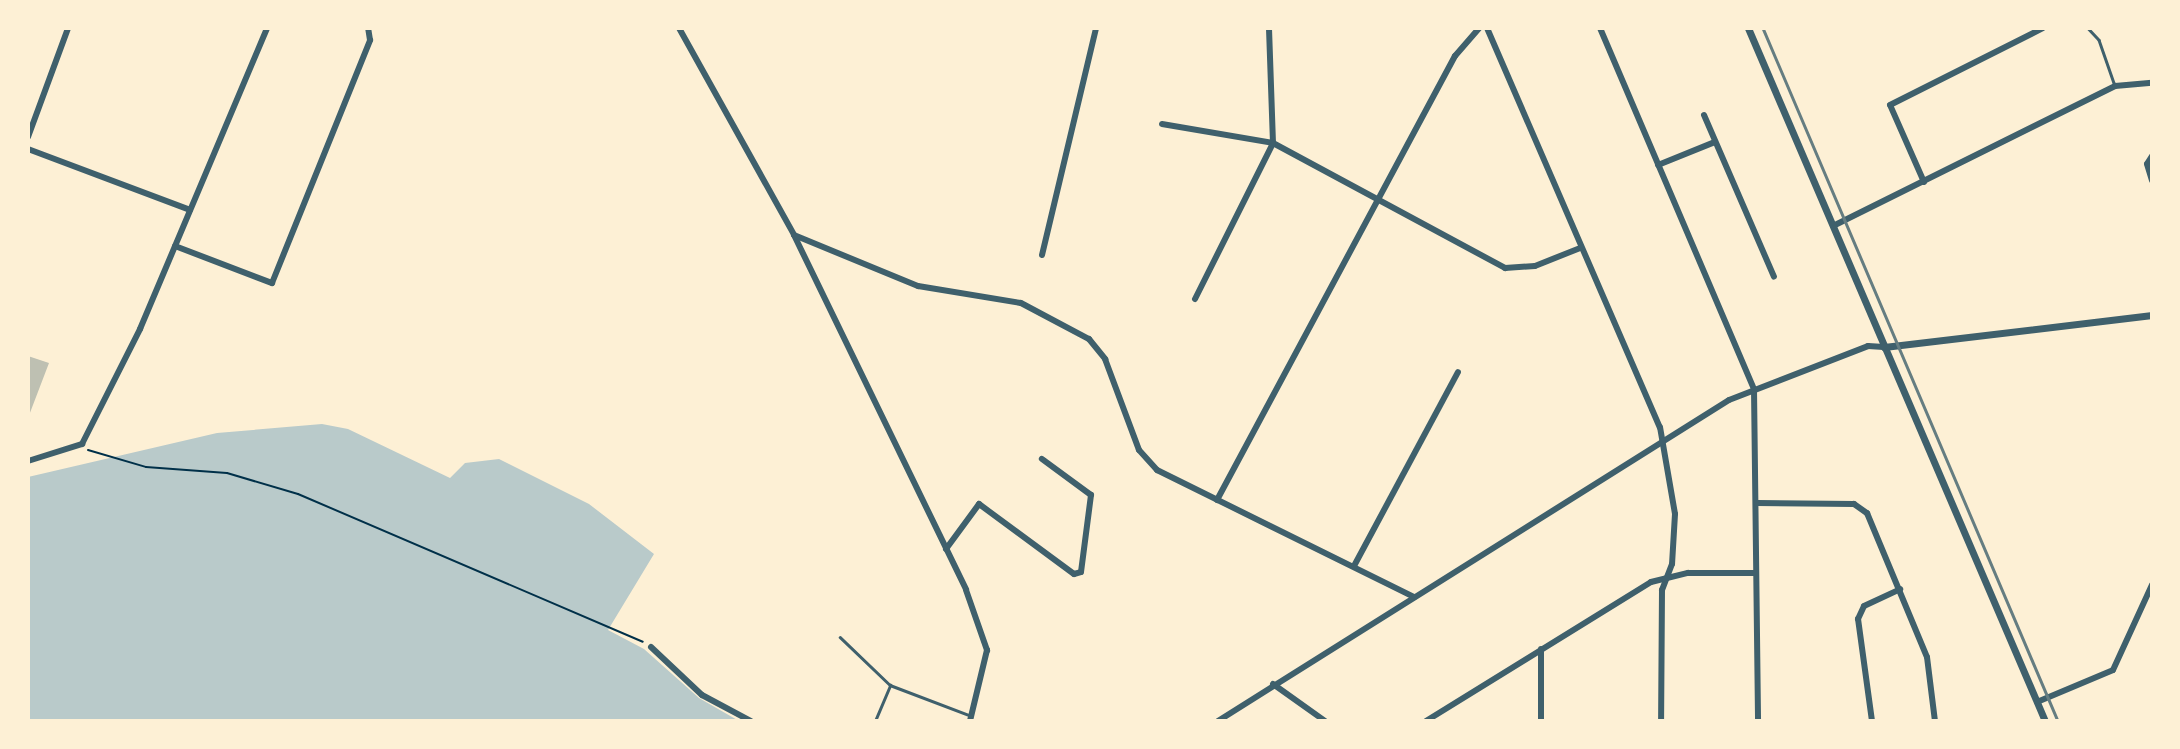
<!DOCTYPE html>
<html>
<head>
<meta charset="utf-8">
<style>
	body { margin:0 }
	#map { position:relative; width:2180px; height:749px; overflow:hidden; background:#fdf0d5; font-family:Inter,sans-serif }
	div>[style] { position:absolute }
	.green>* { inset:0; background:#b9caca }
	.building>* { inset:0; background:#bec0b2 }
	.path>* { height:2px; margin:-1px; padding:0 1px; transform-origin:1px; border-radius:1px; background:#003049 }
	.service>* { height:2.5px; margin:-1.25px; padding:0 1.25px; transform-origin:1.25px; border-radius:1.25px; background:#3f606c }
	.minor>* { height:6px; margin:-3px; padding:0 3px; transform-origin:3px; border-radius:3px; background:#3f606c }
	.tertiary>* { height:7px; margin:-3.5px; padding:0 3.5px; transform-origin:3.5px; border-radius:3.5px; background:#3f606c }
	.rail>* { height:2.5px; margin:-1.25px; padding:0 1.25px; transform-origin:1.25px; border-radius:1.25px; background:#657d81 }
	span { translate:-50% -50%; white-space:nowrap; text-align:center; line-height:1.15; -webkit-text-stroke:7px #fdf0d5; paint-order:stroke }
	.frame { position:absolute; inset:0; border:30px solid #fdf0d5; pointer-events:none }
</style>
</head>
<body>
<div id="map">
	<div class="green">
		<div style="clip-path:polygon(322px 424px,348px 429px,450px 478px,465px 463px,499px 459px,589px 504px,654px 554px,608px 630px,644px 649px,699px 698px,739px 721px,28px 721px,28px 477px,217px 433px)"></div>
	</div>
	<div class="building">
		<div style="clip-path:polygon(28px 356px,49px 363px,28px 418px,30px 372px)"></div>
	</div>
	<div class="path">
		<div style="left:88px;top:450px;width:60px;rotate:16.3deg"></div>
		<div style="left:146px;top:467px;width:81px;rotate:4.2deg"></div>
		<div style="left:227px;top:473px;width:74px;rotate:16.5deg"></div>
		<div style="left:298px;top:494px;width:375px;rotate:23.2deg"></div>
	</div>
	<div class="service">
		<div style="left:2088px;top:28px;width:16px;rotate:47deg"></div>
		<div style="left:2099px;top:40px;width:49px;rotate:70.8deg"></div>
		<div style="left:840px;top:637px;width:69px;rotate:43.8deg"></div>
		<div style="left:875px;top:721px;width:39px;rotate:-67deg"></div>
		<div style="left:890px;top:685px;width:85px;rotate:20.8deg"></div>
	</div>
	<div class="minor">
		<div style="left:679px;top:28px;width:237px;rotate:60.9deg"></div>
		<div style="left:794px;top:235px;width:394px;rotate:64.1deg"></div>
		<div style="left:966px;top:590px;width:64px;rotate:70.7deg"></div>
		<div style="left:987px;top:650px;width:73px;rotate:103.5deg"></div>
		<div style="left:1487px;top:28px;width:435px;rotate:66.6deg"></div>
		<div style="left:1660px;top:427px;width:88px;rotate:80.2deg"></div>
		<div style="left:1675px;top:514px;width:50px;rotate:93.4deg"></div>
		<div style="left:1672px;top:564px;width:28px;rotate:111deg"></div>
		<div style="left:1662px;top:590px;width:131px;rotate:90.4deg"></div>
		<div style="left:1600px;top:28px;width:392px;rotate:66.9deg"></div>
		<div style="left:1754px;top:389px;width:332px;rotate:89.3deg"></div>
		<div style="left:1704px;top:115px;width:176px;rotate:66.6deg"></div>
		<div style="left:1162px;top:124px;width:113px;rotate:9.7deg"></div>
		<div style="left:1273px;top:143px;width:264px;rotate:28.3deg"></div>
		<div style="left:1505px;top:268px;width:30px;rotate:-4deg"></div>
		<div style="left:1535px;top:266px;width:48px;rotate:-21.8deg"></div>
		<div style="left:28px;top:137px;width:116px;rotate:-69.8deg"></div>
		<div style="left:28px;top:149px;width:173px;rotate:20.6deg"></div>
		<div style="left:2152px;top:156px;width:9px;rotate:122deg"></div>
		<div style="left:2147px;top:164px;width:17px;rotate:73deg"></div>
		<div style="left:1658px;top:165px;width:61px;rotate:-22deg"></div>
		<div style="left:1924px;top:182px;width:84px;rotate:-113.8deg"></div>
		<div style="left:1890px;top:105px;width:171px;rotate:-26.7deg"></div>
		<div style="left:1833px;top:226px;width:315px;rotate:-26.4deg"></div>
		<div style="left:2115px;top:86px;width:37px;rotate:-5deg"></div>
		<div style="left:794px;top:235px;width:134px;rotate:22.4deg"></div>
		<div style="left:918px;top:286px;width:104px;rotate:9.4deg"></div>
		<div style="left:1021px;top:303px;width:77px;rotate:27.9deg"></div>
		<div style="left:1089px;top:339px;width:26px;rotate:51deg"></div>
		<div style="left:1105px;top:359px;width:97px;rotate:69.5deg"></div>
		<div style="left:1139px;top:450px;width:27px;rotate:48deg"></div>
		<div style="left:1157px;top:470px;width:287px;rotate:26.3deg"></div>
		<div style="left:175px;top:246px;width:104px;rotate:20.9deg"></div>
		<div style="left:272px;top:283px;width:262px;rotate:-68deg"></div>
		<div style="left:370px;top:40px;width:12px;rotate:-99deg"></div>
		<div style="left:1042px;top:255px;width:233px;rotate:-76.6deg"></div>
		<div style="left:1195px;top:299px;width:174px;rotate:-63.4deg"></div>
		<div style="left:1273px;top:143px;width:115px;rotate:-92deg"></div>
		<div style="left:28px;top:461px;width:57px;rotate:-17.5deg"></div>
		<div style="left:82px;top:444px;width:129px;rotate:-63.2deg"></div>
		<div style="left:140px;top:329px;width:327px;rotate:-67.1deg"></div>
		<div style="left:1217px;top:500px;width:504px;rotate:-61.81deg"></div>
		<div style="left:1455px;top:56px;width:37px;rotate:-49deg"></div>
		<div style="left:1757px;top:503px;width:97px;rotate:0.6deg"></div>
		<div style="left:1854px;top:504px;width:16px;rotate:35deg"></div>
		<div style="left:1867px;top:513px;width:156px;rotate:67.4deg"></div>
		<div style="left:1927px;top:657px;width:64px;rotate:82.9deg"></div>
		<div style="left:946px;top:549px;width:56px;rotate:-53.7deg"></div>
		<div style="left:979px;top:504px;width:118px;rotate:36.4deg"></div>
		<div style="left:1074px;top:574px;width:7px;rotate:-16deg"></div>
		<div style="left:1081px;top:572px;width:78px;rotate:-82.6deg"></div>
		<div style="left:1091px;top:495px;width:61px;rotate:-143.7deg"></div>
		<div style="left:1354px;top:566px;width:220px;rotate:-61.8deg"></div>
		<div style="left:651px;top:647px;width:70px;rotate:43.3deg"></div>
		<div style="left:702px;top:695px;width:55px;rotate:28deg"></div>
		<div style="left:1273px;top:684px;width:64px;rotate:35.4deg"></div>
		<div style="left:2037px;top:702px;width:82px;rotate:-22.8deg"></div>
		<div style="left:2113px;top:670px;width:94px;rotate:-65.4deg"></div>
		<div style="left:1218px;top:721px;width:603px;rotate:-32.14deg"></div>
		<div style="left:1729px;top:400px;width:149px;rotate:-21.2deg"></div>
		<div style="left:1868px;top:346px;width:16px;rotate:4deg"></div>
		<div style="left:1426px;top:721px;width:264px;rotate:-31.7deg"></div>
		<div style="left:1651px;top:582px;width:38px;rotate:-14deg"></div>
		<div style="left:1688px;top:573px;width:68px"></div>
		<div style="left:1541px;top:721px;width:72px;rotate:-90deg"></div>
		<div style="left:1872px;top:721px;width:103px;rotate:-97.8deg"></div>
		<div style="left:1858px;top:619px;width:14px;rotate:-65deg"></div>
		<div style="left:1864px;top:606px;width:40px;rotate:-25deg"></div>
	</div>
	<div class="tertiary">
		<div style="left:1748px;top:28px;width:754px;rotate:66.8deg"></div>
		<div style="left:1884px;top:347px;width:270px;rotate:-6.8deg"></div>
	</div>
	<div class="rail">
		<div style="left:1763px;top:28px;width:753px;rotate:66.94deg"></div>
	</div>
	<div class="frame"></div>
</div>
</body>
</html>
